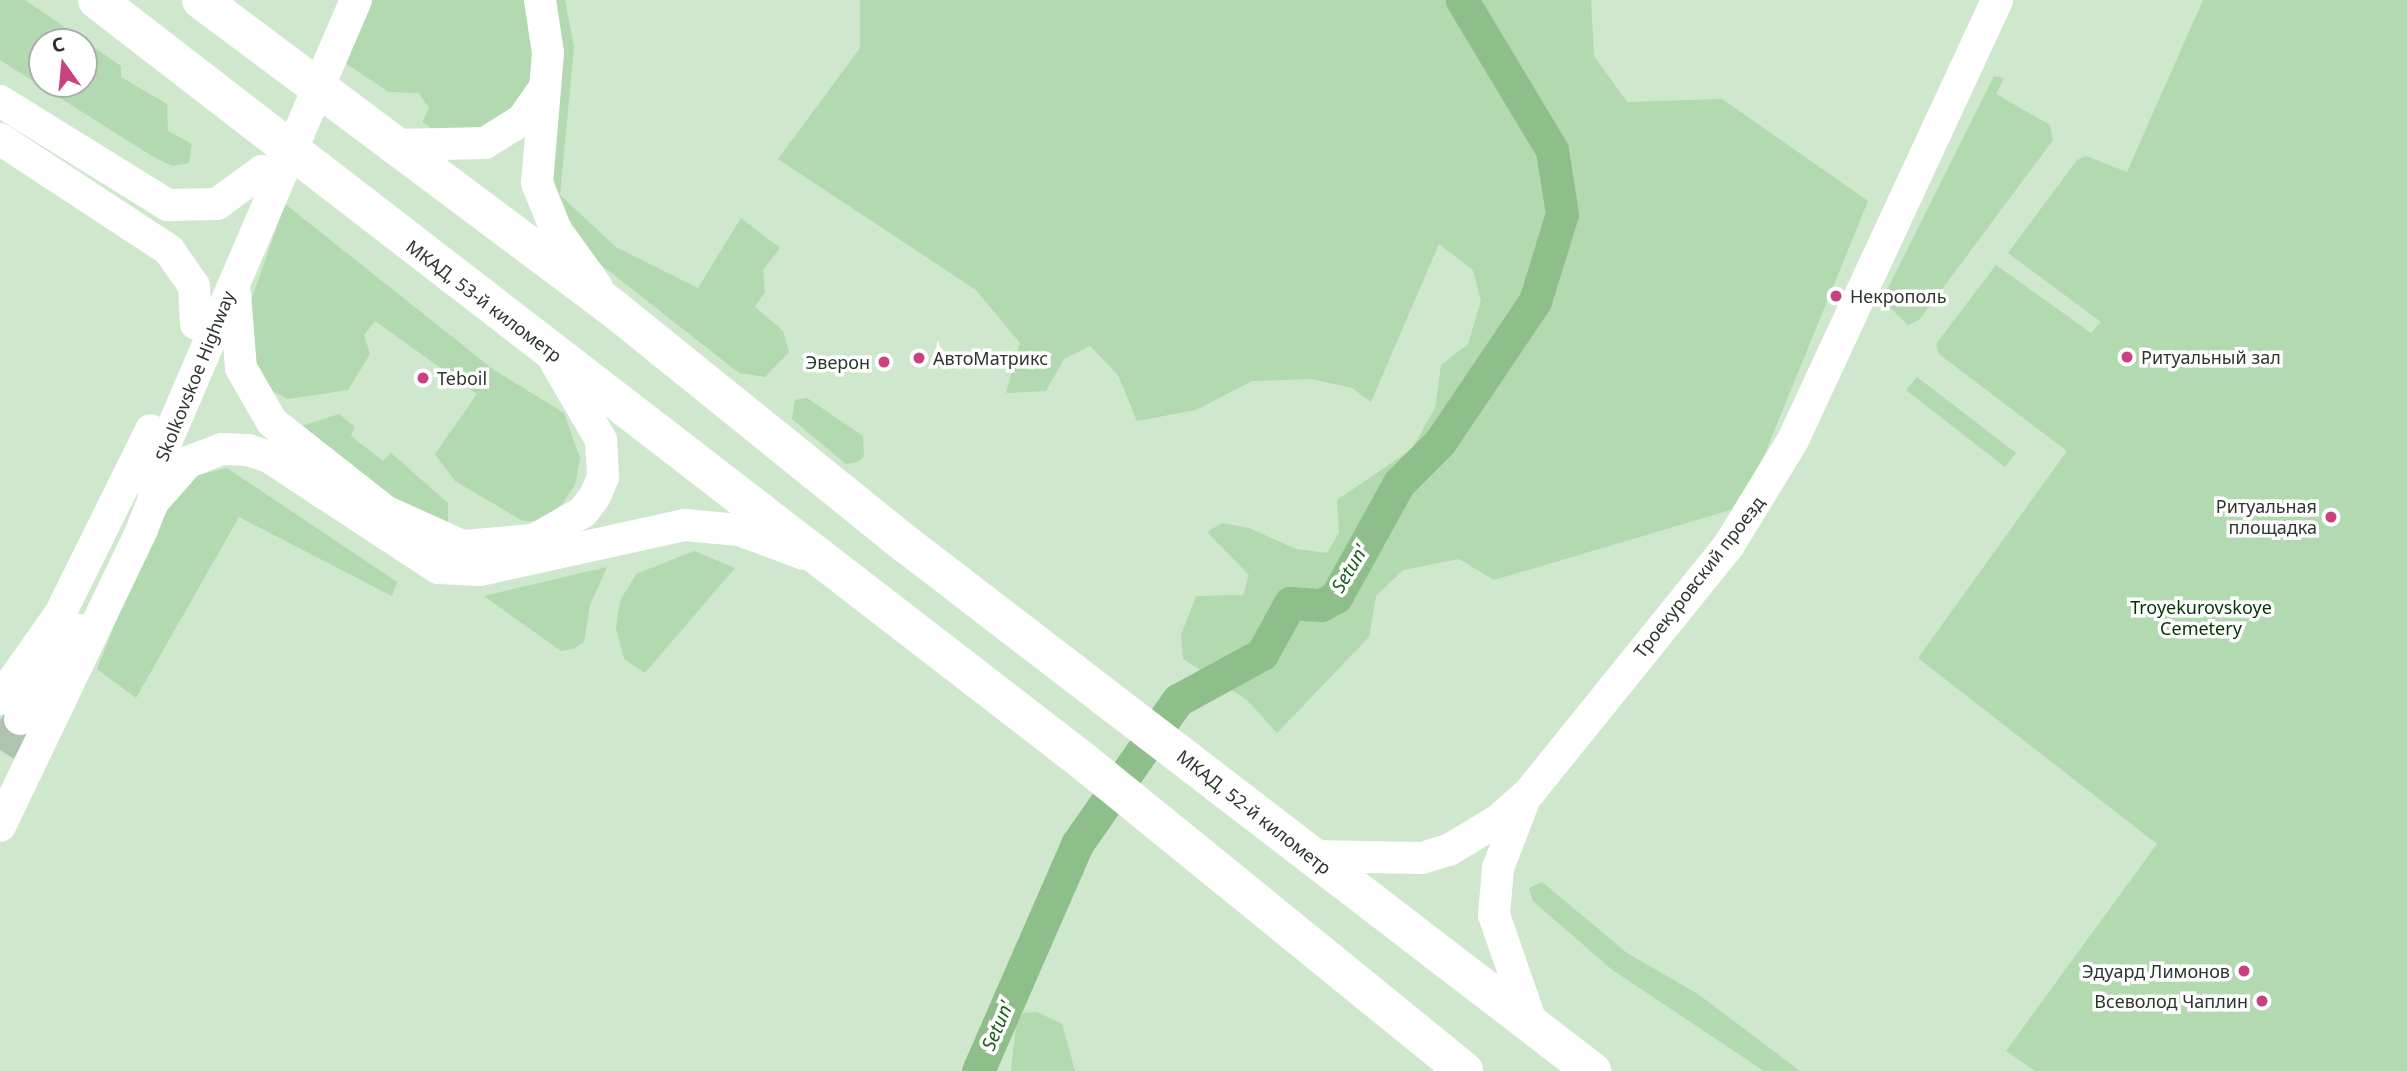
<!DOCTYPE html>
<html>
<head>
<meta charset="utf-8">
<style>
	body { margin:0 }
	#map { position:relative; width:2407px; height:1071px; overflow:hidden; background:#cfe7cd; font-family:"Noto Sans",sans-serif }
	div>[style] { position:absolute }
	.green>* { inset:0; background:#b2d9b0 }
	.river>* { height:33px; margin:-16.5px; padding:0 16.5px; transform-origin:16.5px; border-radius:16.5px; background:#8ebf8b }
	.secondary-tunnel>* { height:32px; margin-top:-16px; transform-origin:0; background:repeating-linear-gradient(90deg,#afc4ad 0 32px,transparent 0 48px) }
	.secondary>* { height:32px; margin:-16px; padding:0 16px; transform-origin:16px; border-radius:16px; background:#fff }
	.highway>* { height:38px; margin:-19px; padding:0 19px; transform-origin:19px; border-radius:19px; background:#fff }
	.dots>* { width:19px; height:19px; translate:-50% -50%; box-sizing:border-box; border:4px solid #fff; border-radius:50% }
	span { translate:-50% -50%; white-space:nowrap; text-align:center; line-height:1.15; -webkit-text-stroke:7px #fff; paint-order:stroke }
	.poi-label { font-size:18px; color:#2d362c }
	.left { translate:0 -50%; text-align:left }
	.right { translate:-100% -50%; text-align:right }
	.street-label { font-size:18px; color:#2d362c }
	.park-label { font-size:18px; color:#003501 }
	.water-label { font-size:19px; color:#1a5e1b; font-style:italic }
	.north { position:absolute; left:28px; top:28px; width:70px; height:70px; box-sizing:border-box; background:#fff; border:2px solid #abafab; border-radius:50%; rotate:345deg; font-size:19px; font-weight:700; line-height:28px; text-align:center; color:#2d362c }
	.north::after { content:''; display:block; margin:auto; width:24px; height:32px; background:#c9417e; clip-path:polygon(50% 0,100% 100%,50% 72%,0 100%) }
</style>
</head>
<body>
<div id="map">
	<div class="green">
		<div style="clip-path:polygon(evenodd,0 0,25px 0,121px 66px,121px 77px,167px 104px,168px 131px,192px 144px,189px 163px,172px 166px,152px 156px,0 60px,0 0,84px 42px,84px 84px,42px 84px,42px 42px,84px 42px)"></div>
		<div style="clip-path:polygon(370px 0,527px 0,538px 70px,504px 132px,442px 135px,422px 122px,429px 108px,419px 93px,389px 92px,345px 63px)"></div>
		<div style="clip-path:polygon(550px 0,565px 0,574px 47px,560px 195px,616px 247px,698px 288px,741px 218px,780px 248px,763px 270px,765px 292px,755px 307px,783px 331px,789px 352px,765px 377px,739px 373px,590px 256px,558px 217px,546px 141px)"></div>
		<div style="clip-path:polygon(860px 0,1591px 0,1594px 56px,1627px 102px,1722px 99px,1868px 201px,1759px 468px,1734px 509px,1494px 580px,1459px 559px,1403px 570px,1376px 596px,1369px 637px,1277px 733px,1247px 700px,1183px 659px,1181px 635px,1196px 596px,1243px 595px,1249px 575px,1207px 532px,1222px 523px,1249px 528px,1296px 549px,1327px 553px,1339px 533px,1337px 500px,1412px 449px,1435px 408px,1441px 365px,1468px 344px,1481px 301px,1473px 270px,1439px 244px,1371px 402px,1352px 388px,1311px 379px,1252px 381px,1196px 410px,1137px 421px,1118px 375px,1090px 346px,1064px 359px,1046px 391px,1006px 393px,1020px 343px,976px 290px,778px 159px,860px 48px)"></div>
		<div style="clip-path:polygon(2203px 0,2407px 0,2407px 1071px,2035px 1071px,2006px 1051px,2157px 844px,1918px 658px,2067px 451px,1939px 354px,1936px 344px,1996px 265px,2091px 333px,2101px 322px,2008px 253px,2077px 160px,2086px 156px,2127px 172px)"></div>
		<div style="clip-path:polygon(1994px 76px,2004px 78px,1996px 94px,2050px 125px,2053px 140px,1919px 320px,1908px 325px,1882px 300px)"></div>
		<div style="clip-path:polygon(285px 204px,494px 370px,564px 413px,580px 458px,575px 485px,563px 503px,542px 521px,523px 521px,455px 481px,435px 454px,477px 394px,375px 321px,364px 335px,370px 354px,348px 390px,288px 399px,257px 383px,248px 309px)"></div>
		<div style="clip-path:polygon(1917px 377px,2016px 453px,2005px 467px,1906px 390px)"></div>
		<div style="clip-path:polygon(807px 398px,863px 436px,864px 456px,858px 462px,846px 464px,792px 419px,795px 400px)"></div>
		<div style="clip-path:polygon(339px 414px,355px 427px,351px 436px,383px 461px,391px 453px,448px 503px,448px 525px,417px 523px,302px 426px)"></div>
		<div style="clip-path:polygon(227px 468px,397px 582px,392px 596px,239px 517px,136px 698px,97px 669px,164px 501px,186px 478px)"></div>
		<div style="clip-path:polygon(694px 551px,735px 568px,645px 673px,624px 659px,616px 628px,620px 601px,636px 574px)"></div>
		<div style="clip-path:polygon(607px 567px,590px 605px,584px 642px,573px 649px,561px 651px,484px 596px)"></div>
		<div style="clip-path:polygon(1542px 882px,1627px 953px,1698px 994px,1800px 1071px,1764px 1071px,1611px 969px,1533px 901px,1529px 888px)"></div>
		<div style="clip-path:polygon(1037px 1012px,1062px 1024px,1075px 1071px,1011px 1071px,1016px 1025px,1023px 1013px)"></div>
	</div>
	<div class="river">
		<div style="left:978px;top:1071px;width:248px;rotate:-66.4deg"></div>
		<div style="left:1077px;top:844px;width:176px;rotate:-55deg"></div>
		<div style="left:1178px;top:700px;width:96px;rotate:-28.7deg"></div>
		<div style="left:1262px;top:654px;width:58px;rotate:-61.2deg"></div>
		<div style="left:1290px;top:603px;width:31px;rotate:4deg"></div>
		<div style="left:1321px;top:605px;width:17px;rotate:-28deg"></div>
		<div style="left:1336px;top:597px;width:130px;rotate:-61.1deg"></div>
		<div style="left:1399px;top:483px;width:58px;rotate:-45deg"></div>
		<div style="left:1440px;top:442px;width:170px;rotate:-56deg"></div>
		<div style="left:1535px;top:301px;width:91px;rotate:-72.8deg"></div>
		<div style="left:1562px;top:214px;width:65px;rotate:-98.9deg"></div>
		<div style="left:1552px;top:150px;width:175px;rotate:-121deg"></div>
	</div>
	<div class="secondary-tunnel">
		<div style="left:0;top:750px;width:37px;rotate:-57deg"></div>
	</div>
	<div class="secondary">
		<div style="left:540px;top:0;width:54px;rotate:81.4deg"></div>
		<div style="left:548px;top:53px;width:130px;rotate:94.8deg"></div>
		<div style="left:537px;top:183px;width:51px;rotate:68deg"></div>
		<div style="left:556px;top:230px;width:70px;rotate:54.3deg"></div>
		<div style="left:0;top:101px;width:198px;rotate:31.8deg"></div>
		<div style="left:168px;top:205px;width:49px;rotate:-1.2deg"></div>
		<div style="left:217px;top:204px;width:56px;rotate:-36.3deg"></div>
		<div style="left:0;top:139px;width:202px;rotate:33.3deg"></div>
		<div style="left:169px;top:250px;width:44px;rotate:55.2deg"></div>
		<div style="left:194px;top:286px;width:38px;rotate:87deg"></div>
		<div style="left:397px;top:145px;width:88px;rotate:-1.3deg"></div>
		<div style="left:485px;top:143px;width:44px;rotate:-31.9deg"></div>
		<div style="left:522px;top:120px;width:35px;rotate:-55deg"></div>
		<div style="left:235px;top:294px;width:74px;rotate:85.4deg"></div>
		<div style="left:241px;top:368px;width:62px;rotate:60.1deg"></div>
		<div style="left:272px;top:422px;width:144px;rotate:38.2deg"></div>
		<div style="left:385px;top:511px;width:85px;rotate:24.4deg"></div>
		<div style="left:462px;top:546px;width:72px;rotate:-4.8deg"></div>
		<div style="left:534px;top:540px;width:56px;rotate:-29.7deg"></div>
		<div style="left:583px;top:512px;width:20px;rotate:-53deg"></div>
		<div style="left:595px;top:496px;width:21px;rotate:-67deg"></div>
		<div style="left:603px;top:477px;width:37px;rotate:-93deg"></div>
		<div style="left:601px;top:440px;width:91px;rotate:-120.2deg"></div>
		<div style="left:153px;top:502px;width:53px;rotate:-48.8deg"></div>
		<div style="left:188px;top:462px;width:36px;rotate:-21deg"></div>
		<div style="left:222px;top:449px;width:26px;rotate:2deg"></div>
		<div style="left:248px;top:450px;width:22px;rotate:18deg"></div>
		<div style="left:269px;top:457px;width:202px;rotate:33.3deg"></div>
		<div style="left:438px;top:568px;width:42px;rotate:2.7deg"></div>
		<div style="left:480px;top:570px;width:210px;rotate:-12.4deg"></div>
		<div style="left:685px;top:525px;width:54px;rotate:5.3deg"></div>
		<div style="left:739px;top:530px;width:69px;rotate:20.3deg"></div>
		<div style="left:0;top:699px;width:104px;rotate:-54.8deg"></div>
		<div style="left:60px;top:614px;width:205px;rotate:-63.7deg"></div>
		<div style="left:20px;top:719px;width:107px;rotate:-56.5deg"></div>
		<div style="left:1523px;top:803px;width:70px;rotate:111deg"></div>
		<div style="left:1498px;top:868px;width:47px;rotate:94.9deg"></div>
		<div style="left:1494px;top:915px;width:116px;rotate:70.9deg"></div>
		<div style="left:0;top:826px;width:329px;rotate:-64.4deg"></div>
		<div style="left:142px;top:529px;width:29px;rotate:-68deg"></div>
		<div style="left:153px;top:502px;width:41px;rotate:-83deg"></div>
		<div style="left:158px;top:461px;width:502px;rotate:-66.76deg"></div>
		<div style="left:1311px;top:856px;width:111px;rotate:1deg"></div>
		<div style="left:1422px;top:858px;width:28px;rotate:-17deg"></div>
		<div style="left:1449px;top:850px;width:60px;rotate:-31.3deg"></div>
		<div style="left:1500px;top:819px;width:39px;rotate:-42deg"></div>
		<div style="left:1529px;top:793px;width:319px;rotate:-51.1deg"></div>
		<div style="left:1729px;top:545px;width:123px;rotate:-58.6deg"></div>
		<div style="left:1793px;top:440px;width:485px;rotate:-65.1deg"></div>
	</div>
	<div class="highway">
		<div style="left:97px;top:0;width:1246px;rotate:37.66deg"></div>
		<div style="left:1083px;top:761px;width:491px;rotate:39.1deg"></div>
		<div style="left:201px;top:0;width:514px;rotate:36.78deg"></div>
		<div style="left:613px;top:308px;width:378px;rotate:38.9deg"></div>
		<div style="left:907px;top:545px;width:864px;rotate:37.52deg"></div>
	</div>
	<div class="dots">
		<div style="left:1836px;top:296px;background:#c9417e"></div>
		<div style="left:2127px;top:357px;background:#c9417e"></div>
		<div style="left:919px;top:358px;background:#c9417e"></div>
		<div style="left:884px;top:362px;background:#c9417e"></div>
		<div style="left:423px;top:378px;background:#c9417e"></div>
		<div style="left:2331px;top:517px;background:#c9417e"></div>
		<div style="left:2244px;top:971px;background:#c9417e"></div>
		<div style="left:2262px;top:1001px;background:#c9417e"></div>
	</div>
	<div class="poi-label">
		<span class="left" style="left:1850px;top:296px">Некрополь</span>
		<span class="left" style="left:2141px;top:357px">Ритуальный зал</span>
		<span class="left" style="left:933px;top:358px">АвтоМатрикс</span>
		<span class="right" style="left:870px;top:362px">Эверон</span>
		<span class="left" style="left:437px;top:378px">Teboil</span>
		<span class="right" style="left:2317px;top:517px">Ритуальная<br>площадка</span>
		<span class="right" style="left:2230px;top:971px">Эдуард Лимонов</span>
		<span class="right" style="left:2248px;top:1001px">Всеволод Чаплин</span>
	</div>
	<div class="street-label">
		<span style="left:484px;top:301px;rotate:37deg">МКАД, 53-й километр</span>
		<span style="left:195px;top:376px;rotate:-68deg">Skolkovskoe Highway</span>
		<span style="left:1699px;top:577px;rotate:-52deg">Троекуровский проезд</span>
		<span style="left:1254px;top:812px;rotate:38deg">МКАД, 52-й километр</span>
	</div>
	<div class="park-label">
		<span style="left:2201px;top:618px">Troyekurovskoye<br>Cemetery</span>
	</div>
	<div class="water-label">
		<span style="left:1350px;top:569px;rotate:-59deg">Setun'</span>
		<span style="left:998px;top:1026px;rotate:-67deg">Setun'</span>
	</div>
	<div class="north">С</div>
</div>
</body>
</html>
